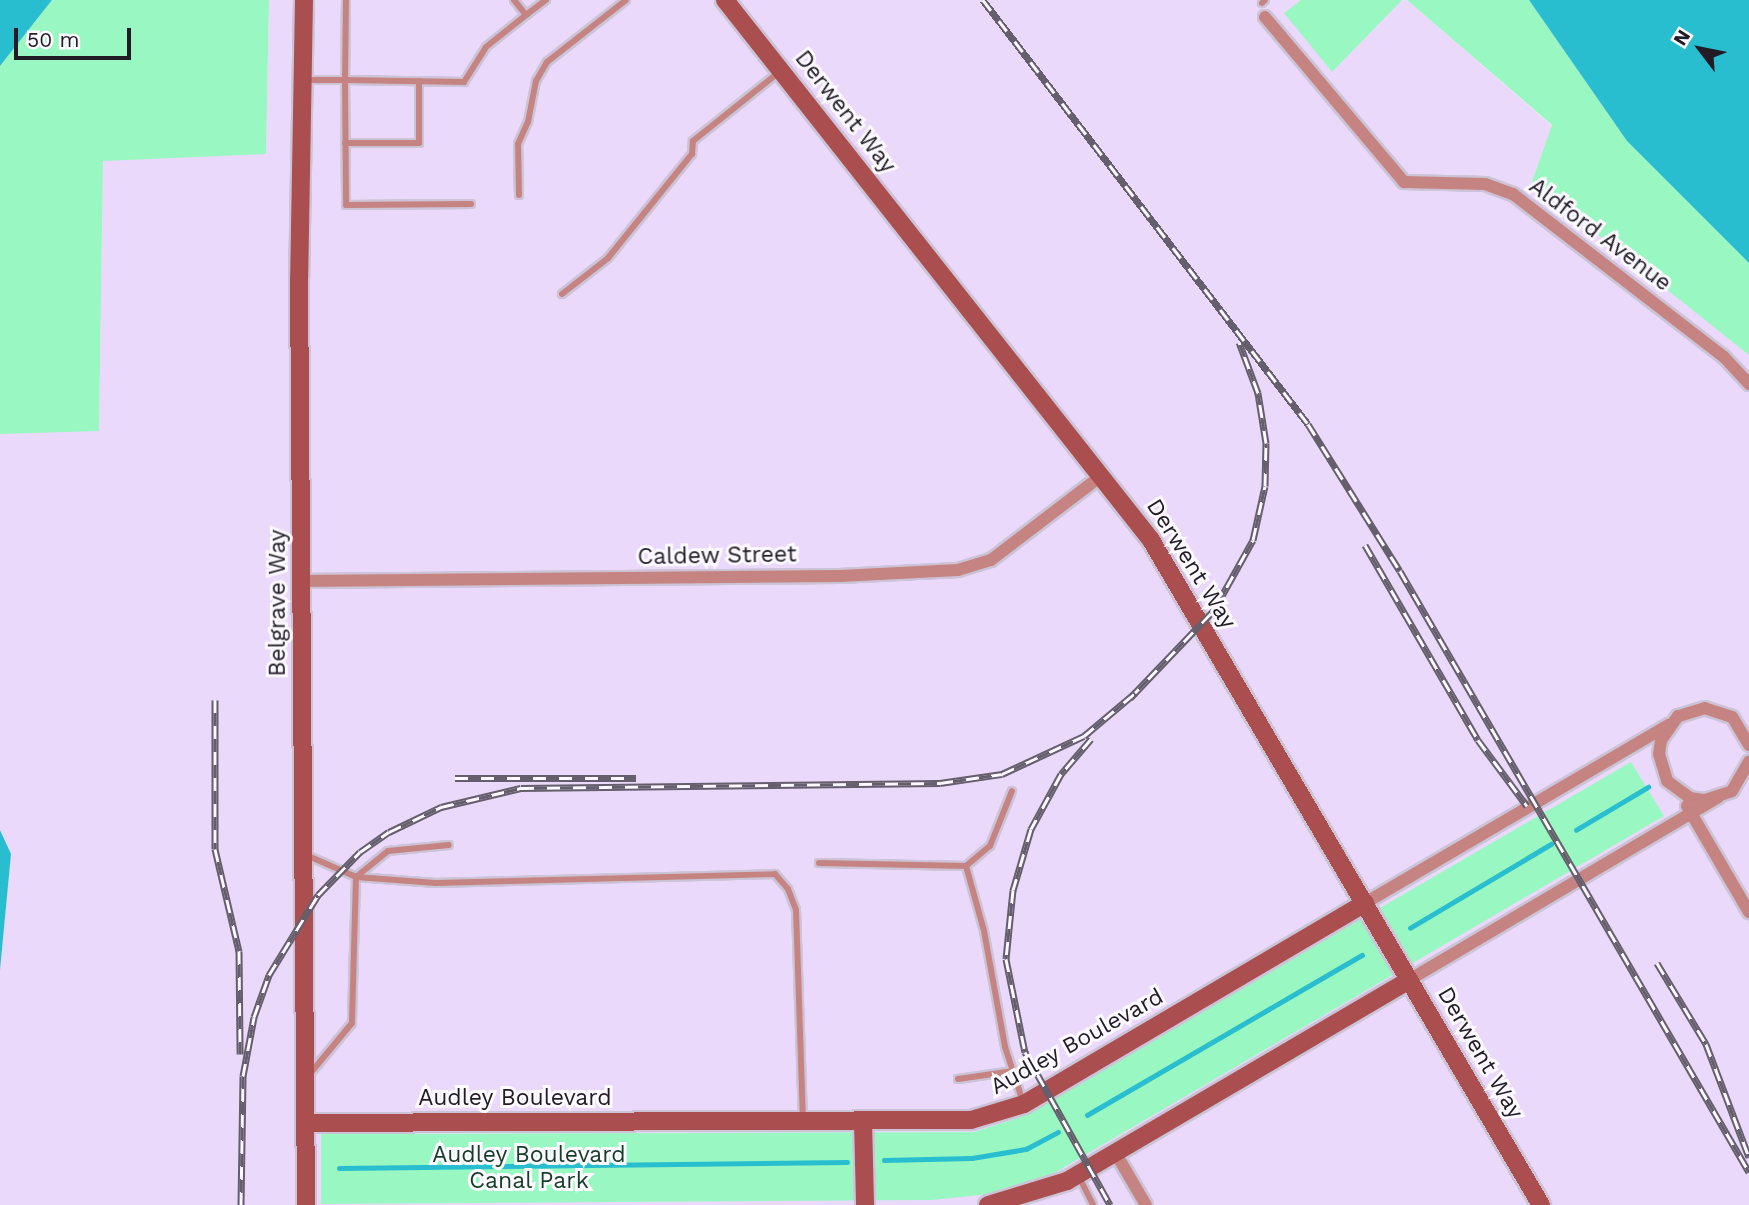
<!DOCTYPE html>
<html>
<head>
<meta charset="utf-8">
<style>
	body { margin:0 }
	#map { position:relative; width:1749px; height:1205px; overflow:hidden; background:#f2e8fe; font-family:"Work Sans",sans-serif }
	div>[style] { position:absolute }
	.built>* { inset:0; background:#ead9fb }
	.green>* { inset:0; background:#99f8c1 }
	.water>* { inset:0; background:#29becf }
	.stream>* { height:4.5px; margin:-2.25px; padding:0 2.25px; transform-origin:2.25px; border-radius:2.25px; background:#29becf }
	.roads { filter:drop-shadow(2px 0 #ccc3d7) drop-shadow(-2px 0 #ccc3d7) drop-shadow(0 2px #ccc3d7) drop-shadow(0 -2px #ccc3d7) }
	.lane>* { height:6px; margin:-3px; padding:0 3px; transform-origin:3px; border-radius:3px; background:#c58482 }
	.street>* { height:12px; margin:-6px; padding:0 6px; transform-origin:6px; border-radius:6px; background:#c58482 }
	.secondary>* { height:18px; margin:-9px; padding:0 9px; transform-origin:9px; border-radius:9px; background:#aa4e4f }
	.rail>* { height:7px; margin-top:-3.5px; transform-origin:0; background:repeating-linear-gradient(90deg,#fcf9ff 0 13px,#655e6c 0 26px); box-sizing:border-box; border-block:2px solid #655e6c }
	span { translate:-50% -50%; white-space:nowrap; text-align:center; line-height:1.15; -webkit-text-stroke:6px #fcf9ff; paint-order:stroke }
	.street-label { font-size:23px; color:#201b25 }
	.park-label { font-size:23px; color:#153d28 }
	.north { position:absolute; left:1665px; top:14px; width:70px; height:70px; -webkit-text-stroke:5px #fcf9ff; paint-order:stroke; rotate:302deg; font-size:19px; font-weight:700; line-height:28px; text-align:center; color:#201b25 }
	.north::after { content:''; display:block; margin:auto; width:24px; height:32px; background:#201b25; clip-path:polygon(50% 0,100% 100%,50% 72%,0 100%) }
	.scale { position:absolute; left:14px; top:28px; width:117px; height:32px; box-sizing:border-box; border:4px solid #201b25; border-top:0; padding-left:9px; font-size:21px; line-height:24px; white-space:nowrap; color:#201b25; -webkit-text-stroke:5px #fcf9ff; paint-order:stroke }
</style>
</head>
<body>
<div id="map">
	<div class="built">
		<div style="clip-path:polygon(269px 0,1301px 0,1285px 13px,1407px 0,1552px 126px,1749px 355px,1749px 1205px,0 1205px,0 970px,11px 854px,0 829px,0 434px,99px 430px,103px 160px,266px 153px)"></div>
	</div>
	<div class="green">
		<div style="clip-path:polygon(52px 0,269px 0,266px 154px,103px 161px,99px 431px,0 434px,0 66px)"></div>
		<div style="clip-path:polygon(1301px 0,1402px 0,1332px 72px,1284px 13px)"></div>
		<div style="clip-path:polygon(1407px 0,1529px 0,1627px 141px,1749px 263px,1749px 355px,1532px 182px,1552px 125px)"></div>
		<div style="clip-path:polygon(1631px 762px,1664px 816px,1039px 1182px,990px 1194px,932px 1200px,321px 1204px,321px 1134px,974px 1132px,1021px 1117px)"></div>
	</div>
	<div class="water">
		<div style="clip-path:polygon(0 0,52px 0,0 66px)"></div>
		<div style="clip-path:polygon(1529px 0,1749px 0,1749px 263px,1627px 141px)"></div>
		<div style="clip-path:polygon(0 830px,11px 854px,0 970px)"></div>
	</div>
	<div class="stream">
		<div style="left:1576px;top:830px;width:84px;rotate:-30.8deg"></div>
		<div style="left:1410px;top:928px;width:164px;rotate:-30.8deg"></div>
		<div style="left:1087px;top:1115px;width:318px;rotate:-30.2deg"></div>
		<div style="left:884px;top:1160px;width:88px;rotate:-1.3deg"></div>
		<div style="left:972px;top:1158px;width:55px;rotate:-9.5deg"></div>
		<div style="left:1026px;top:1149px;width:36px;rotate:-28deg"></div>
		<div style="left:339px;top:1168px;width:508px;rotate:-0.68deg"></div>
	</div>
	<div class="roads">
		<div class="lane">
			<div style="left:346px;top:0;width:80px;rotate:90.7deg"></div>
			<div style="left:345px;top:80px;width:119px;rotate:1deg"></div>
			<div style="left:464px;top:82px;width:41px;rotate:-57.8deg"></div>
			<div style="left:486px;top:47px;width:51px;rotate:-38.7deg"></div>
			<div style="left:514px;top:0;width:19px;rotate:51deg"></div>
			<div style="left:526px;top:15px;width:25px;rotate:-37deg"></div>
			<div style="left:1262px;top:3px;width:4px;rotate:-45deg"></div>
			<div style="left:304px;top:80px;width:41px"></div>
			<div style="left:345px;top:80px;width:125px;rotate:89.5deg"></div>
			<div style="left:346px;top:205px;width:125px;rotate:-0.5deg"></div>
			<div style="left:345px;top:143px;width:74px"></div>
			<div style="left:419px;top:143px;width:62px;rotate:-90deg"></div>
			<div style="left:519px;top:195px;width:51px;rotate:-91.1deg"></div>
			<div style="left:518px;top:144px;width:24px;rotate:-66deg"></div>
			<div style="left:528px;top:122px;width:42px;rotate:-79deg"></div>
			<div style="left:536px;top:81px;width:22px;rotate:-60deg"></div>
			<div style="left:547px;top:62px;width:100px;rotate:-38.1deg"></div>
			<div style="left:562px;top:294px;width:58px;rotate:-38deg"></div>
			<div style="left:608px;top:258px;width:134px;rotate:-51.1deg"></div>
			<div style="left:692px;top:154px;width:13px;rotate:-86deg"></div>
			<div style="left:693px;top:141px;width:110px;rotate:-38.7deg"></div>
			<div style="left:306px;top:855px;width:55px;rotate:23.7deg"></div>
			<div style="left:356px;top:877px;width:146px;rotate:91.6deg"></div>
			<div style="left:352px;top:1023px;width:67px;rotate:129.6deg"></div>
			<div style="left:819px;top:863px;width:147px;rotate:1.2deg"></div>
			<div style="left:966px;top:866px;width:67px;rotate:74.5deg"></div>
			<div style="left:984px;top:931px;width:118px;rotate:79.7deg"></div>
			<div style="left:1005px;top:1047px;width:58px;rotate:71.9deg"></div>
			<div style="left:966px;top:866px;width:31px;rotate:-40deg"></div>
			<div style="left:990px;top:846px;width:59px;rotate:-68.2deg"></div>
			<div style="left:356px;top:877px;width:80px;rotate:4.3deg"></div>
			<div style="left:436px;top:883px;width:339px;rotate:-1.5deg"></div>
			<div style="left:775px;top:874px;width:20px;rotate:49deg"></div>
			<div style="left:788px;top:889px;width:22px;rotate:69deg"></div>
			<div style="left:796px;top:910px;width:209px;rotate:88.1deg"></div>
			<div style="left:356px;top:877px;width:41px;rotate:-39.1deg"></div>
			<div style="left:388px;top:851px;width:61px;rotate:-5.6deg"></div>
			<div style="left:958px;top:1079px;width:56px;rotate:-8.3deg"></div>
			<div style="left:1079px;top:1177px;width:31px;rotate:63deg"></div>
		</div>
		<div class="street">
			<div style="left:1265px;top:17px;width:216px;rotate:49.9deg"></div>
			<div style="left:1404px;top:182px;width:81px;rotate:1.4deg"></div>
			<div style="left:1485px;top:184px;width:30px;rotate:20deg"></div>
			<div style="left:1513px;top:194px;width:267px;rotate:37.7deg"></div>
			<div style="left:1724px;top:357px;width:37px;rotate:47deg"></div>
			<div style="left:302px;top:581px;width:538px;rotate:-0.53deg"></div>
			<div style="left:840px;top:576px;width:118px;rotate:-2.9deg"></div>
			<div style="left:958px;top:570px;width:34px;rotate:-17deg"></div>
			<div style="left:991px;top:560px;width:140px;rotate:-37.4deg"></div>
			<div style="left:1749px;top:745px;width:33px;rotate:-121deg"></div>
			<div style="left:1732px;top:717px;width:28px;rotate:-162deg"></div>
			<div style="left:1705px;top:708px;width:28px;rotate:163deg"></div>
			<div style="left:1678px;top:716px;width:29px;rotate:125deg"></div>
			<div style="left:1661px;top:740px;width:14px;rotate:98deg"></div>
			<div style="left:1659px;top:754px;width:28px;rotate:73deg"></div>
			<div style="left:1667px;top:781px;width:29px;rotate:36deg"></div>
			<div style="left:1690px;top:798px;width:15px;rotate:8deg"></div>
			<div style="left:1705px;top:800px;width:28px;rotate:-18deg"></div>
			<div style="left:1732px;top:791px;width:34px;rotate:-60deg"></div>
			<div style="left:1687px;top:806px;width:123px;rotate:59.7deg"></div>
			<div style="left:1365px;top:903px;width:352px;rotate:-30.4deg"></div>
			<div style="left:1409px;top:980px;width:360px;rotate:-30.6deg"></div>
			<div style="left:1115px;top:1152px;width:61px;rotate:59.7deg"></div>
		</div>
		<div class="secondary">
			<div style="left:304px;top:0;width:278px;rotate:91deg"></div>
			<div style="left:299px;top:278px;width:927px;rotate:89.57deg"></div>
			<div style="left:725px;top:0;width:688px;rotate:51.73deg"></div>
			<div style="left:1151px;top:540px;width:771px;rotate:59.61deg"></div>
			<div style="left:863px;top:1121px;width:84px;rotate:88.6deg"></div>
			<div style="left:305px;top:1123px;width:666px;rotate:-0.26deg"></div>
			<div style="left:971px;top:1120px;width:55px;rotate:-16.8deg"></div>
			<div style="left:1024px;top:1104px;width:396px;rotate:-30.5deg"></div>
			<div style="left:988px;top:1205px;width:83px;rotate:-16.9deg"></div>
			<div style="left:1067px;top:1181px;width:397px;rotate:-30.4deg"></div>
		</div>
	</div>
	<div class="rail">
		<div style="left:983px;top:0;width:534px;rotate:52.53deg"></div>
		<div style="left:1308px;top:424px;width:173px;rotate:58deg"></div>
		<div style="left:1400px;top:571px;width:695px;rotate:59.86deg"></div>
		<div style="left:1365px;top:545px;width:225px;rotate:59.9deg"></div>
		<div style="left:1478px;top:740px;width:82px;rotate:53.4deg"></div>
		<div style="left:1130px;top:698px;width:122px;rotate:-46.3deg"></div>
		<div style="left:1214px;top:610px;width:80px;rotate:-60.9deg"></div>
		<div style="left:1253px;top:540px;width:55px;rotate:-77.5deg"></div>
		<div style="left:1265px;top:486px;width:43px;rotate:-88.7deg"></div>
		<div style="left:1266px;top:443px;width:51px;rotate:-99.1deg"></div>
		<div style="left:1258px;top:393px;width:54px;rotate:-110.4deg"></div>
		<div style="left:215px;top:700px;width:149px;rotate:90deg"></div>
		<div style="left:215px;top:849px;width:105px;rotate:76.8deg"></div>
		<div style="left:239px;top:951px;width:103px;rotate:89.4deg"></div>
		<div style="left:1091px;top:739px;width:46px;rotate:130.6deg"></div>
		<div style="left:1061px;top:774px;width:63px;rotate:118.6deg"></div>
		<div style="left:1031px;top:829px;width:64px;rotate:106.4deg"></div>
		<div style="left:1013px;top:890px;width:69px;rotate:95.8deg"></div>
		<div style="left:1006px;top:959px;width:95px;rotate:78.5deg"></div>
		<div style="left:1025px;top:1052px;width:175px;rotate:60.9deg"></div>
		<div style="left:455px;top:778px;width:181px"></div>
		<div style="left:1657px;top:963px;width:95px;rotate:58.8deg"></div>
		<div style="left:1706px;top:1044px;width:121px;rotate:69.2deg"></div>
		<div style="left:241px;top:1205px;width:129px;rotate:-89.1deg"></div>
		<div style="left:243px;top:1076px;width:60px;rotate:-79.4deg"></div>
		<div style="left:254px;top:1017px;width:45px;rotate:-70.3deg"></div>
		<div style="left:269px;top:975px;width:94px;rotate:-58.5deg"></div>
		<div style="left:318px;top:895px;width:60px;rotate:-45.7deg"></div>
		<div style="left:360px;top:852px;width:35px;rotate:-35deg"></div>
		<div style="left:389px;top:832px;width:58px;rotate:-25.7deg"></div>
		<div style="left:441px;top:807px;width:82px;rotate:-13.4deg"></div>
		<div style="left:521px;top:788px;width:419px;rotate:-0.7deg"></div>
		<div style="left:940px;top:783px;width:63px;rotate:-8.3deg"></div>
		<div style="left:1002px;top:774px;width:90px;rotate:-24.9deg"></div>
		<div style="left:1084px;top:736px;width:67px;rotate:-40.1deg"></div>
	</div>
	<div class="street-label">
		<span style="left:845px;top:112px;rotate:52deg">Derwent Way</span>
		<span style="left:1600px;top:235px;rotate:37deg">Aldford Avenue</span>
		<span style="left:717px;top:556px;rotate:-1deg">Caldew Street</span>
		<span style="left:1191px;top:564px;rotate:58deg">Derwent Way</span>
		<span style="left:278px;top:603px;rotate:-90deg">Belgrave Way</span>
		<span style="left:1077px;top:1042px;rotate:-29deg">Audley Boulevard</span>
		<span style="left:1480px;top:1053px;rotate:60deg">Derwent Way</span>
		<span style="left:515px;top:1098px">Audley Boulevard</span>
	</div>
	<div class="park-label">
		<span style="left:529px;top:1168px">Audley Boulevard<br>Canal Park</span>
	</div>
	<div class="north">N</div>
	<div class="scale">50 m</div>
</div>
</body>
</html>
